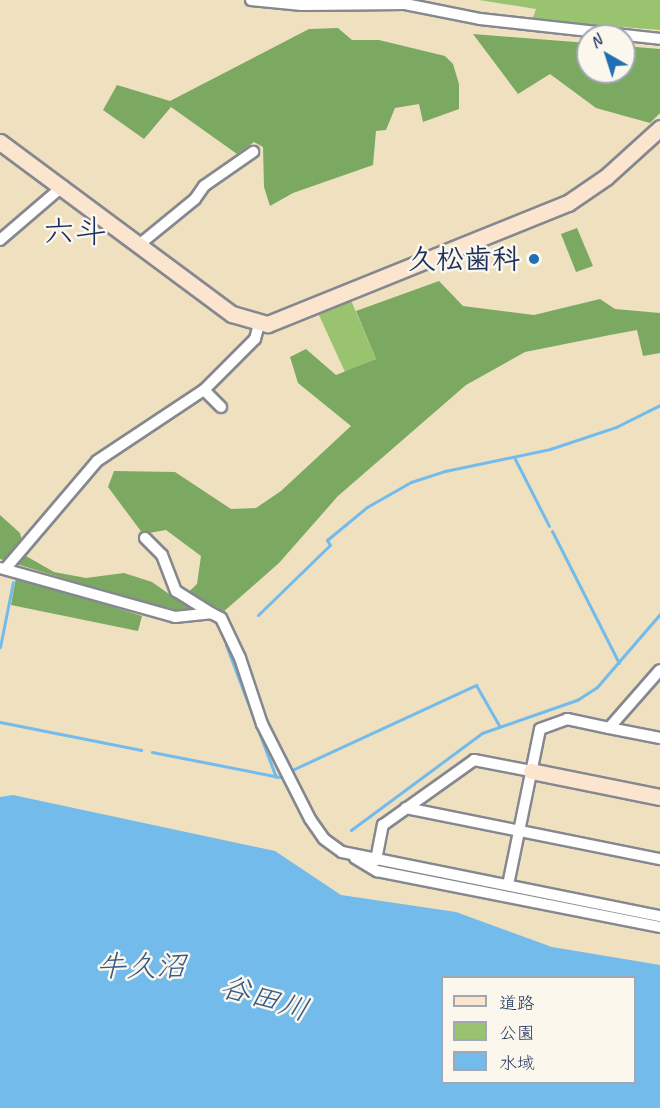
<!DOCTYPE html>
<html>
<head>
<meta charset="utf-8">
<style>
	body { margin:0 }
	#map { position:relative; width:660px; height:1108px; overflow:hidden; background:#efe0c0; font-family:Caveat,"Klee One",sans-serif }
	div>[style] { position:absolute }
	.green>* { inset:0; background:#9ac370 }
	.forest>* { inset:0; background:#7ba962 }
	.water>* { inset:0; background:#73bbeb }
	.stream>* { height:3px; margin:-1.5px; padding:0 1.5px; transform-origin:1.5px; border-radius:1.5px; background:#73bbeb }
	.roads { filter:drop-shadow(2px 0 #85888f) drop-shadow(-2px 0 #85888f) drop-shadow(0 2px #85888f) drop-shadow(0 -2px #85888f) }
	.street>* { height:10px; margin:-5px; padding:0 5px; transform-origin:5px; border-radius:5px; background:#fff }
	.secondary>* { height:15px; margin:-7.5px; padding:0 7.5px; transform-origin:7.5px; border-radius:7.5px; background:#fbe5cf }
	.dots>* { width:16px; height:16px; translate:-50% -50%; box-sizing:border-box; border:3px solid #fbf7ec; border-radius:50% }
	span { translate:-50% -50%; white-space:nowrap; text-align:center; line-height:1.15; -webkit-text-stroke:5px #fbf7ec; paint-order:stroke }
	.poi-label { font-size:28px; color:#1b2f5e; font-weight:700 }
	.right { translate:-100% -50%; text-align:right }
	.water-label { font-size:30px; color:#355988; font-style:italic }
	.quarter-label { font-size:32px; color:#1b2f5e }
	.legend { position:absolute; left:441px; top:976px; width:195px; height:108px; box-sizing:border-box; background:#fbf7ec; border:2px solid #a1a7b3; margin:0; padding:8px 10px; list-style:none; font-size:18px; color:#1b2f5e }
	.legend li { display:flex; align-items:center; gap:12px; height:30px }
	.legend b { width:30px; border:2px solid #a1a7b3 }
	.north { position:absolute; left:576px; top:24px; width:60px; height:60px; box-sizing:border-box; background:#fbf7ec; border:2px solid #a1a7b3; border-radius:50%; rotate:321deg; font-size:16px; font-weight:700; line-height:24px; text-align:center; color:#1b2f5e }
	.north::after { content:''; display:block; margin:auto; width:21px; height:27px; background:#1f6fb2; clip-path:polygon(50% 0,100% 100%,50% 72%,0 100%) }
</style>
</head>
<body>
<div id="map">
	<div class="green">
		<div style="clip-path:polygon(479px 0,660px 0,660px 30px,532px 20px,536px 9px)"></div>
		<div style="clip-path:polygon(350px 298px,376px 359px,345px 372px,318px 313px)"></div>
	</div>
	<div class="forest">
		<div style="clip-path:polygon(338px 28px,352px 40px,379px 40px,445px 56px,453px 64px,459px 84px,459px 109px,423px 122px,419px 104px,395px 108px,386px 130px,376px 131px,373px 165px,293px 193px,270px 206px,264px 187px,263px 147px,254px 142px,237px 154px,171px 107px,144px 139px,103px 110px,117px 85px,170px 101px,309px 29px)"></div>
		<div style="clip-path:polygon(473px 34px,588px 43px,588px 72px,624px 72px,624px 46px,660px 49px,660px 113px,650px 123px,596px 108px,550px 74px,518px 94px)"></div>
		<div style="clip-path:polygon(577px 228px,593px 266px,576px 272px,561px 234px)"></div>
		<div style="clip-path:polygon(439px 281px,463px 306px,534px 315px,600px 299px,615px 309px,660px 313px,660px 353px,643px 356px,637px 330px,610px 335px,525px 352px,466px 385px,338px 496px,279px 563px,222px 613px,213px 609px,175px 612px,0 559px,0 515px,20px 533px,26px 556px,54px 572px,86px 578px,124px 573px,152px 582px,179px 601px,197px 584px,201px 556px,166px 530px,143px 534px,108px 487px,114px 471px,175px 472px,231px 509px,256px 508px,281px 491px,351px 426px,298px 383px,290px 357px,306px 349px,336px 375px,376px 359px,356px 311px)"></div>
		<div style="clip-path:polygon(16px 577px,142px 616px,138px 631px,11px 605px)"></div>
	</div>
	<div class="water">
		<div style="clip-path:polygon(evenodd,13px 795px,275px 851px,341px 895px,456px 912px,552px 947px,660px 965px,660px 1108px,0 1108px,0 797px,13px 795px,442px 978px,634px 978px,634px 1082px,442px 1082px,442px 978px)"></div>
	</div>
	<div class="stream">
		<div style="left:515px;top:459px;width:75px;rotate:63.1deg"></div>
		<div style="left:552px;top:531px;width:148px;rotate:63.1deg"></div>
		<div style="left:258px;top:615px;width:100px;rotate:-44.2deg"></div>
		<div style="left:330px;top:545px;width:6px;rotate:-121deg"></div>
		<div style="left:327px;top:540px;width:52px;rotate:-39.5deg"></div>
		<div style="left:367px;top:507px;width:51px;rotate:-29.6deg"></div>
		<div style="left:411px;top:482px;width:36px;rotate:-18deg"></div>
		<div style="left:445px;top:471px;width:107px;rotate:-11.8deg"></div>
		<div style="left:550px;top:449px;width:70px;rotate:-18.4deg"></div>
		<div style="left:616px;top:427px;width:49px;rotate:-26.6deg"></div>
		<div style="left:226px;top:645px;width:141px;rotate:69.3deg"></div>
		<div style="left:0;top:647px;width:66px;rotate:-78.7deg"></div>
		<div style="left:0;top:722px;width:144px;rotate:11.2deg"></div>
		<div style="left:152px;top:752px;width:130px;rotate:11.1deg"></div>
		<div style="left:292px;top:770px;width:203px;rotate:-24.8deg"></div>
		<div style="left:476px;top:685px;width:48px;rotate:60.3deg"></div>
		<div style="left:351px;top:830px;width:163px;rotate:-36.5deg"></div>
		<div style="left:482px;top:733px;width:101px;rotate:-19.2deg"></div>
		<div style="left:577px;top:700px;width:24px;rotate:-33deg"></div>
		<div style="left:597px;top:687px;width:96px;rotate:-49.2deg"></div>
	</div>
	<div class="roads">
		<div class="street">
			<div style="left:251px;top:0;width:51px;rotate:5.6deg"></div>
			<div style="left:302px;top:5px;width:103px;rotate:-0.6deg"></div>
			<div style="left:405px;top:4px;width:76px;rotate:11.3deg"></div>
			<div style="left:480px;top:19px;width:181px;rotate:6.3deg"></div>
			<div style="left:0;top:240px;width:83px;rotate:-40.6deg"></div>
			<div style="left:140px;top:244px;width:71px;rotate:-39.3deg"></div>
			<div style="left:195px;top:199px;width:16px;rotate:-55deg"></div>
			<div style="left:204px;top:186px;width:60px;rotate:-34.8deg"></div>
			<div style="left:204px;top:390px;width:24px;rotate:45deg"></div>
			<div style="left:145px;top:538px;width:24px;rotate:45deg"></div>
			<div style="left:162px;top:555px;width:39px;rotate:69deg"></div>
			<div style="left:176px;top:591px;width:41px;rotate:32.2deg"></div>
			<div style="left:0;top:568px;width:182px;rotate:15.6deg"></div>
			<div style="left:175px;top:617px;width:36px;rotate:-6deg"></div>
			<div style="left:211px;top:613px;width:11px;rotate:27deg"></div>
			<div style="left:221px;top:618px;width:44px;rotate:64.6deg"></div>
			<div style="left:240px;top:658px;width:70px;rotate:71.6deg"></div>
			<div style="left:262px;top:724px;width:106px;rotate:63.2deg"></div>
			<div style="left:310px;top:819px;width:24px;rotate:55deg"></div>
			<div style="left:324px;top:839px;width:22px;rotate:36deg"></div>
			<div style="left:342px;top:852px;width:324px;rotate:11.4deg"></div>
			<div style="left:6px;top:568px;width:140px;rotate:-49.6deg"></div>
			<div style="left:97px;top:461px;width:128px;rotate:-33.6deg"></div>
			<div style="left:204px;top:390px;width:72px;rotate:-45deg"></div>
			<div style="left:255px;top:339px;width:16px;rotate:-75deg"></div>
			<div style="left:609px;top:728px;width:52px;rotate:11.1deg"></div>
			<div style="left:406px;top:808px;width:259px;rotate:11.4deg"></div>
			<div style="left:355px;top:858px;width:26px;rotate:31deg"></div>
			<div style="left:377px;top:871px;width:288px;rotate:11.2deg"></div>
			<div style="left:376px;top:860px;width:36px;rotate:-79deg"></div>
			<div style="left:383px;top:825px;width:112px;rotate:-35.5deg"></div>
			<div style="left:474px;top:760px;width:58px;rotate:10.9deg"></div>
			<div style="left:508px;top:885px;width:159px;rotate:-78.4deg"></div>
			<div style="left:540px;top:729px;width:29px;rotate:-20deg"></div>
			<div style="left:567px;top:719px;width:43px;rotate:12.1deg"></div>
			<div style="left:609px;top:728px;width:77px;rotate:-48.7deg"></div>
		</div>
		<div class="secondary">
			<div style="left:0;top:142px;width:289px;rotate:36.6deg"></div>
			<div style="left:232px;top:314px;width:37px;rotate:16deg"></div>
			<div style="left:268px;top:324px;width:323px;rotate:-22deg"></div>
			<div style="left:568px;top:203px;width:46px;rotate:-34.4deg"></div>
			<div style="left:606px;top:177px;width:73px;rotate:-42.2deg"></div>
			<div style="left:531px;top:771px;width:132px;rotate:11.4deg"></div>
		</div>
	</div>
	<div class="dots">
		<div style="left:534px;top:259px;background:#1f6fb2"></div>
	</div>
	<div class="poi-label">
		<span class="right" style="left:520px;top:259px">久松歯科</span>
	</div>
	<div class="water-label">
		<span style="left:141px;top:966px">牛久沼</span>
		<span style="left:265px;top:998px;rotate:17deg">谷田川</span>
	</div>
	<div class="quarter-label">
		<span style="left:75px;top:232px">六斗</span>
	</div>
	<ul class="legend">
	<li><b style="height:8px;background:#fbe5cf"></b>道路</li>
	<li><b style="height:16px;background:#9ac370"></b>公園</li>
	<li><b style="height:16px;background:#73bbeb"></b>水域</li>
	</ul>
	<div class="north">N</div>
</div>
</body>
</html>
